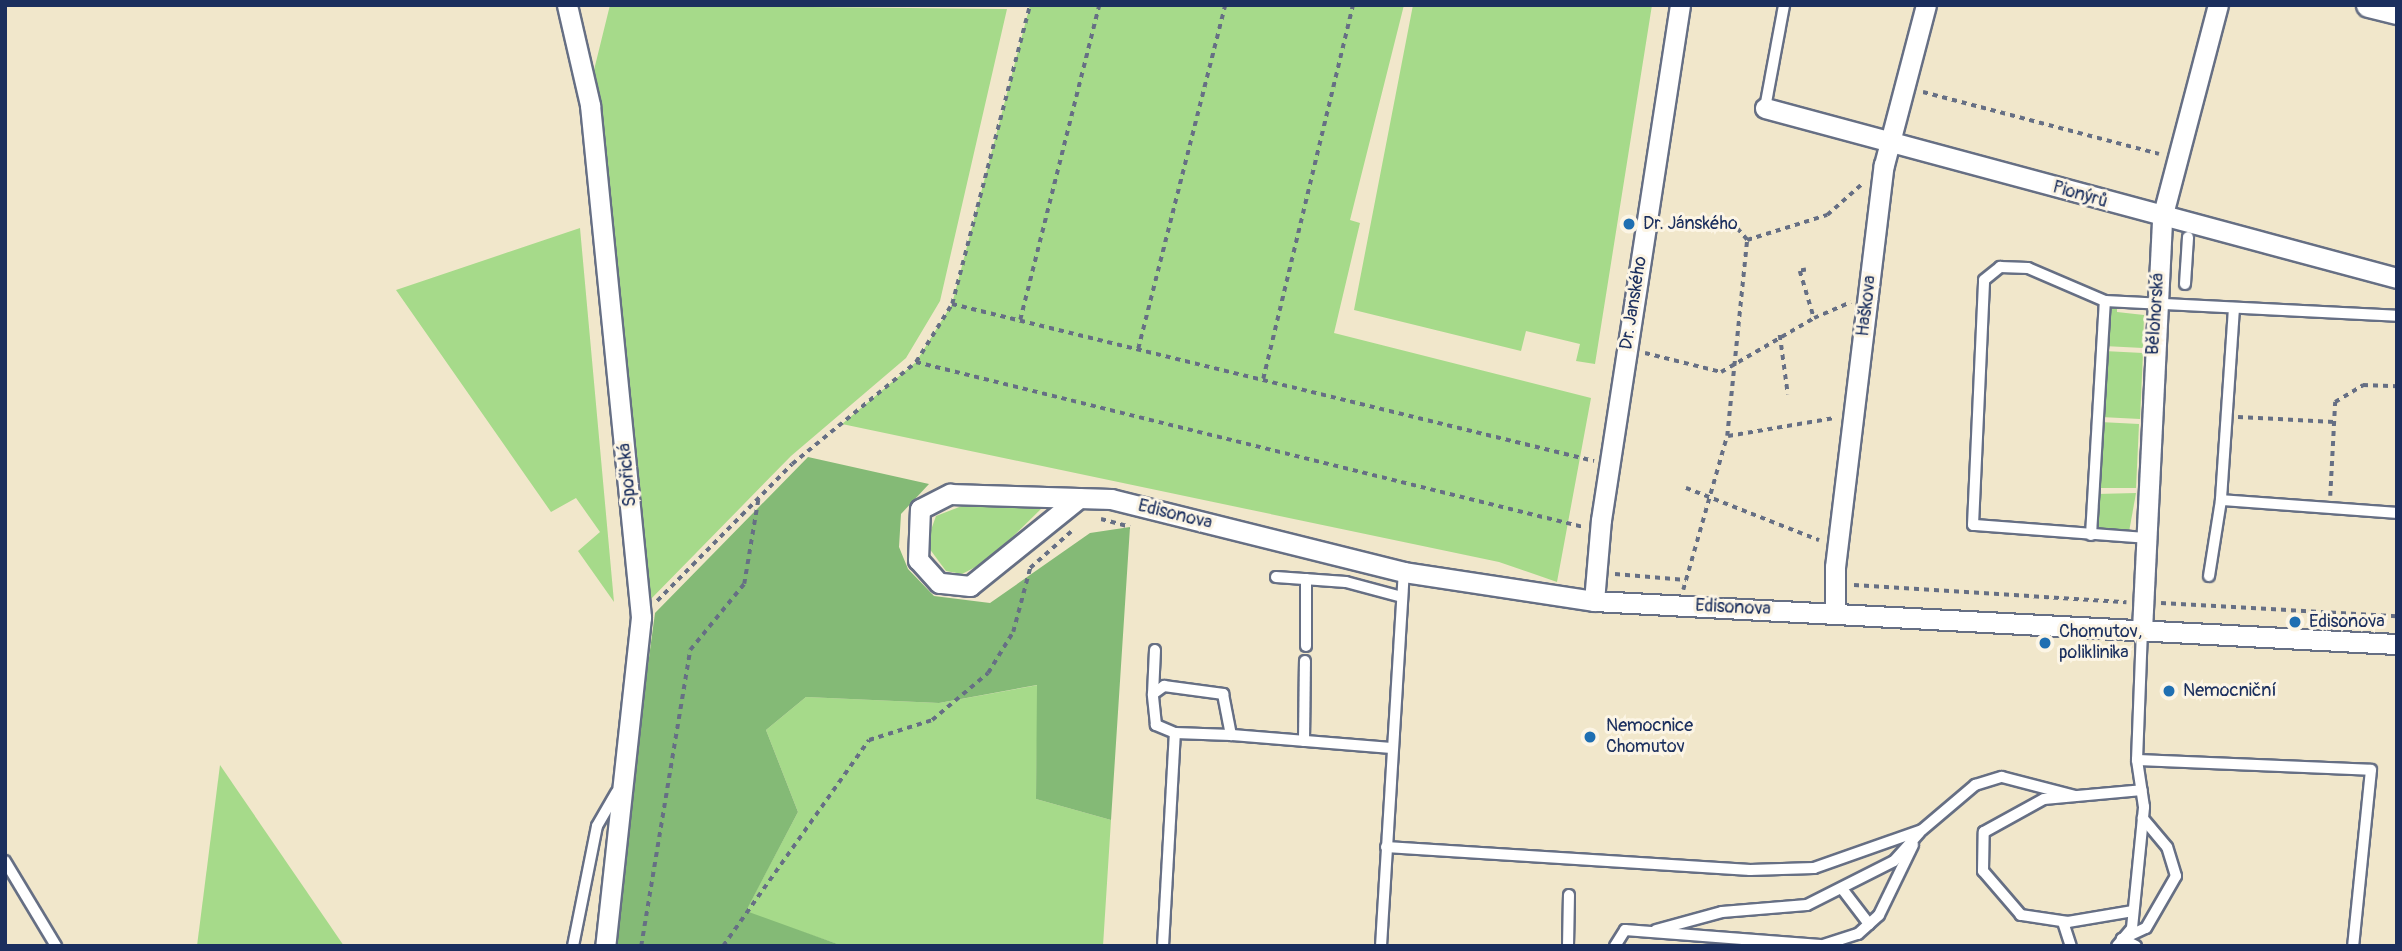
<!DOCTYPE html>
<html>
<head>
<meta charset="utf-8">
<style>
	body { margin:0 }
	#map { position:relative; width:2402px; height:951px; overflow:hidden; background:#f1e7cb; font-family:Pangolin,sans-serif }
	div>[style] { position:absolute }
	.green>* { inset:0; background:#a6da8a }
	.forest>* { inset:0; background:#84ba76 }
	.path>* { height:3.5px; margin-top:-1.75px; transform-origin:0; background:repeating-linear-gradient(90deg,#666f84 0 5px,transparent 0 10px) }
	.roads { filter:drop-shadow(2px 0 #666f84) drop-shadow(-2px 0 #666f84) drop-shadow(0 2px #666f84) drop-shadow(0 -2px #666f84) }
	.service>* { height:10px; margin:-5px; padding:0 5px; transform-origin:5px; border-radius:5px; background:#fff }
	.minor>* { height:19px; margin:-9.5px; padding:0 9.5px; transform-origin:9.5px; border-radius:9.5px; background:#fff }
	.tertiary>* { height:24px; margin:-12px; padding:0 12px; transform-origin:12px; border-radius:12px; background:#fff }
	.dots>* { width:19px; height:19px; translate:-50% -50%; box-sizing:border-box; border:4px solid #fcf5e5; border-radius:50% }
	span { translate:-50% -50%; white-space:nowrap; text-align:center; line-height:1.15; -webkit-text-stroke:6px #fcf5e5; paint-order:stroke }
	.street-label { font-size:18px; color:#1b2f5e }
	.poi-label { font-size:18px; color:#1b2f5e }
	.left { translate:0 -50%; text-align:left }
	.frame { position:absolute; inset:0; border:7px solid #1b2f5e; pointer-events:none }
</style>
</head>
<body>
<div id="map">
	<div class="green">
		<div style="clip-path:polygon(610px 5px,1007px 9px,940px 301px,906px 358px,791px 456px,649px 601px,594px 70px)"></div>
		<div style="clip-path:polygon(1030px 5px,1404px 5px,1350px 220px,1360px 223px,1334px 333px,1591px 398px,1557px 582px,1499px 562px,842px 424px,916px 362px,952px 304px)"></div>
		<div style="clip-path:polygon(1413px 5px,1652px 5px,1595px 364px,1576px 361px,1580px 344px,1526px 331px,1521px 351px,1354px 310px)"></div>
		<div style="clip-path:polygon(580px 228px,614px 602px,578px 551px,600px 532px,576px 498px,551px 512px,396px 290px)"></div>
		<div style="clip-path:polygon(2117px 305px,2117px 312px,2144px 315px,2143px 348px,2104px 346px,2109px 308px)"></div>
		<div style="clip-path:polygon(2104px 351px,2143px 353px,2140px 419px,2101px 417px)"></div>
		<div style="clip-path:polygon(2100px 422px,2139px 424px,2136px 488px,2098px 488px)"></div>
		<div style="clip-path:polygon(2136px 493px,2129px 532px,2098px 528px,2097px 494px)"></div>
		<div style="clip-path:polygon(967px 504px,1041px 505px,1043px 507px,989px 560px,962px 574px,946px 571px,926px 544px,936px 516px)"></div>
		<div style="clip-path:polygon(1038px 685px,1036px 799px,1111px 820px,1103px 946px,843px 946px,745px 912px,798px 812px,766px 730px,806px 697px,939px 703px)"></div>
		<div style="clip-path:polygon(220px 765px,344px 946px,197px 946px)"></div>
	</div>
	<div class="forest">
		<div style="clip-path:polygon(808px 457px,929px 484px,901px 514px,899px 547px,908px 569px,934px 596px,990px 603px,1090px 533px,1130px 527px,1111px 820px,1036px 799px,1037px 685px,939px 703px,806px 697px,766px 730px,798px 812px,746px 911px,843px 946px,610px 946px,655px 613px)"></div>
	</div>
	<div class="path">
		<div style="left:1923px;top:92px;width:244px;rotate:14.7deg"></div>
		<div style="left:1747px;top:240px;width:84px;rotate:-17.4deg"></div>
		<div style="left:1827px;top:215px;width:47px;rotate:-41.5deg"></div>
		<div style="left:1806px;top:270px;width:6px;rotate:171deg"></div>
		<div style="left:1800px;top:271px;width:49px;rotate:73.4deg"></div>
		<div style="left:1814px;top:318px;width:40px;rotate:-23.4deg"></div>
		<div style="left:952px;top:304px;width:661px;rotate:13.74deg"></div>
		<div style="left:1020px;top:320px;width:325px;rotate:-75.9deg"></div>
		<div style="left:1780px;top:335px;width:60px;rotate:82.3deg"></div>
		<div style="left:1138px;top:349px;width:355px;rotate:-75.8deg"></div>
		<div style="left:1645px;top:353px;width:78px;rotate:14deg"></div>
		<div style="left:1721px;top:372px;width:108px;rotate:-30.1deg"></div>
		<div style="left:916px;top:362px;width:687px;rotate:13.89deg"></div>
		<div style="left:1263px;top:379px;width:385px;rotate:-76.5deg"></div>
		<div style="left:2238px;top:417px;width:96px;rotate:3deg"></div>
		<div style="left:1728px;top:436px;width:108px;rotate:-9.6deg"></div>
		<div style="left:1686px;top:488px;width:143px;rotate:21.4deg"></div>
		<div style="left:2330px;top:496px;width:94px;rotate:-87deg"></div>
		<div style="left:2335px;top:402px;width:33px;rotate:-31deg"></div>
		<div style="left:2363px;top:385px;width:34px;rotate:2deg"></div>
		<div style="left:1101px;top:519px;width:30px;rotate:15deg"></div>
		<div style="left:1615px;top:574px;width:71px;rotate:4.8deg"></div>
		<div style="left:1854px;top:585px;width:273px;rotate:3.6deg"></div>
		<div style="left:1683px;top:590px;width:160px;rotate:-74.1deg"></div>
		<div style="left:1727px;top:436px;width:197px;rotate:-84.2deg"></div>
		<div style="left:1747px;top:240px;width:18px;rotate:-131deg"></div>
		<div style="left:657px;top:601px;width:192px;rotate:-45.4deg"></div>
		<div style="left:792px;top:464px;width:161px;rotate:-39.4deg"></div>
		<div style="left:916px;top:362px;width:68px;rotate:-58.2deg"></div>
		<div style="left:952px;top:304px;width:309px;rotate:-75.4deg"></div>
		<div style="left:2161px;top:603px;width:236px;rotate:3.2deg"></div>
		<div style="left:641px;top:946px;width:300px;rotate:-80.6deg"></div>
		<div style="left:690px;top:650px;width:85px;rotate:-50.7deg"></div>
		<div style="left:744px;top:584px;width:85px;rotate:-80.5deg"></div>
		<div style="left:723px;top:946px;width:252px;rotate:-54.7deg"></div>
		<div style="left:869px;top:740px;width:66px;rotate:-17.6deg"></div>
		<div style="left:932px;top:720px;width:73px;rotate:-40deg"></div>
		<div style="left:988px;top:673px;width:48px;rotate:-58.6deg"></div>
		<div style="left:1013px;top:632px;width:66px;rotate:-75.1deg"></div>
		<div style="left:1030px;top:568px;width:59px;rotate:-41.6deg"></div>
	</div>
	<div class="roads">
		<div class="service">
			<div style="left:1765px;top:108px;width:105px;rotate:-79.5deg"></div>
			<div style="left:2185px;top:284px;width:47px;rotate:-86.3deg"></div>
			<div style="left:2234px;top:308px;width:192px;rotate:93.9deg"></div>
			<div style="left:2221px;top:500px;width:176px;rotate:4.2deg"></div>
			<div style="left:2091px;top:535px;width:234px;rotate:-86.6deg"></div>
			<div style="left:2147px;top:538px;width:174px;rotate:-175.7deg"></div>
			<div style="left:1973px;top:525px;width:245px;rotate:-87.4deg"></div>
			<div style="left:1984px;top:280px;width:21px;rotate:-39deg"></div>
			<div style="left:2000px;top:267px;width:28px;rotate:2deg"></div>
			<div style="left:2028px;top:268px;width:84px;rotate:23.2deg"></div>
			<div style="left:2105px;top:301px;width:292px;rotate:2.9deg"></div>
			<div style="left:2209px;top:576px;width:77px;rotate:-81deg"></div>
			<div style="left:1276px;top:577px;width:70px;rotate:4.1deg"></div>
			<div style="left:1346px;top:582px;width:58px;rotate:15deg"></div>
			<div style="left:1306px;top:646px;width:67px;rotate:-90deg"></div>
			<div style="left:1153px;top:694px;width:44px;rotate:-87.4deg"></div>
			<div style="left:1231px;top:735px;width:56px;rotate:-178deg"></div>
			<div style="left:1175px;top:733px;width:21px;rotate:-157deg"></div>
			<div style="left:1156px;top:725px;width:31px;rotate:-96deg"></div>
			<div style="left:1153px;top:694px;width:14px;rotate:-36deg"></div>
			<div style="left:1164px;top:686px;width:60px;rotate:7.7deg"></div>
			<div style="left:1223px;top:694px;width:42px;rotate:79deg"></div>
			<div style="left:1231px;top:735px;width:162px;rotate:4.6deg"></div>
			<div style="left:1304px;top:741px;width:80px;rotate:-89.3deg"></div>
			<div style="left:2137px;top:760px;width:234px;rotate:2.4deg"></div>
			<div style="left:2371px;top:770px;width:177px;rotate:95.8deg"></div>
			<div style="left:1386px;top:847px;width:365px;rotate:3.6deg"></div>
			<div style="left:1750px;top:870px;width:64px;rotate:-1.8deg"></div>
			<div style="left:1814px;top:868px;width:114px;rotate:-19.4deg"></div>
			<div style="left:1922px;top:830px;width:70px;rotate:-40.3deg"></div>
			<div style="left:1975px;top:785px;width:28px;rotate:-17deg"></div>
			<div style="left:2002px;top:777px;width:75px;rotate:14.6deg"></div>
			<div style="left:5px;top:861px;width:99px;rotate:59deg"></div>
			<div style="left:1843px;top:890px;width:43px;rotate:52.6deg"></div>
			<div style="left:2133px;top:911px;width:66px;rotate:170.4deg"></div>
			<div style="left:2068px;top:922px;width:48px;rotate:-171.5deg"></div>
			<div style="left:2021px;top:915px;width:58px;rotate:-130.8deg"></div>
			<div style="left:1983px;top:871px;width:39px;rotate:-89deg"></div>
			<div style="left:1984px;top:832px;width:68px;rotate:-28.8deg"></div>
			<div style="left:2044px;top:799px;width:98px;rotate:-5.2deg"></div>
			<div style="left:2063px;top:922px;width:25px;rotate:72deg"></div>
			<div style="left:1656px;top:930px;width:68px;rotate:-15.3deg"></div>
			<div style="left:1722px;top:912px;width:85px;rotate:-4.7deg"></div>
			<div style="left:1807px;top:905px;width:97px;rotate:-26.8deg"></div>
			<div style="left:1894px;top:861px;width:38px;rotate:-48deg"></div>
			<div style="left:573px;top:946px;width:122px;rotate:-78.7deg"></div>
			<div style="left:597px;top:826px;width:39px;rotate:-60deg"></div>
			<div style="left:1163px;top:946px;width:213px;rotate:-86.8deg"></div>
			<div style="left:1381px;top:946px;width:375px;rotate:-86.5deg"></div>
			<div style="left:1568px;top:946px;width:51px;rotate:-88.9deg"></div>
			<div style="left:1615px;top:946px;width:19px;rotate:-58deg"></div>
			<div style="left:1625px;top:930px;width:196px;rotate:4.4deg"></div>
			<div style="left:1820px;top:946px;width:40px;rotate:-18deg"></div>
			<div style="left:1858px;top:934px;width:28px;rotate:-42deg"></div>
			<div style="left:1879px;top:915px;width:78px;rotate:-64.1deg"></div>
			<div style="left:2117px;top:946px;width:23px;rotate:-50deg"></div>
			<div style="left:2132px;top:928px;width:122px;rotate:-84.3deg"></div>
			<div style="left:2144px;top:807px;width:48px;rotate:-98.5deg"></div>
			<div style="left:2137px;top:760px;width:130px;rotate:-87.8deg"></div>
			<div style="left:2136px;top:946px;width:16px;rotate:-153deg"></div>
			<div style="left:2122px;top:939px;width:26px;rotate:-25deg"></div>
			<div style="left:2146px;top:928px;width:60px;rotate:-60deg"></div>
			<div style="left:2176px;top:876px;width:30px;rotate:-107deg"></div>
			<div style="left:2167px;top:847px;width:38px;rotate:-130deg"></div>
		</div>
		<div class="minor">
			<div style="left:567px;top:5px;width:103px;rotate:77deg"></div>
			<div style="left:590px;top:105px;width:515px;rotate:84.31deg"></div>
			<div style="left:641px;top:617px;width:331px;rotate:96.2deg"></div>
			<div style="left:1765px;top:108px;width:654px;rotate:15.06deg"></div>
			<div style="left:1079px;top:498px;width:140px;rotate:141.1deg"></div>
			<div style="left:970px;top:586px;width:31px;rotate:-174deg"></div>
			<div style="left:939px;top:583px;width:31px;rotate:-132deg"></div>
			<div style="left:918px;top:560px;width:51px;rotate:-87.8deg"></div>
			<div style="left:920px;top:509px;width:34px;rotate:-27deg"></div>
			<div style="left:950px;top:494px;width:161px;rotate:1.8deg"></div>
			<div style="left:1111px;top:499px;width:302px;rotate:14deg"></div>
			<div style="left:1404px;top:572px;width:192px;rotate:8.7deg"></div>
			<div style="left:1594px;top:601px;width:804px;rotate:3.07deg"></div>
			<div style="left:1594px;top:601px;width:81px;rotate:-85.1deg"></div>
			<div style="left:1601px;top:520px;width:521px;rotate:-81.28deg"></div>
			<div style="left:1835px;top:612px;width:45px;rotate:-90deg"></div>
			<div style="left:1835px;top:567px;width:405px;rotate:-83.1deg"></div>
			<div style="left:1884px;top:165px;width:165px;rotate:-75.3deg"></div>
			<div style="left:2142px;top:630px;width:412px;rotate:-87.2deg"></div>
			<div style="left:2162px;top:218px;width:220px;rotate:-75.3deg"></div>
		</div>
		<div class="tertiary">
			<div style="left:2369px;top:5px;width:29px;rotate:14deg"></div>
		</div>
	</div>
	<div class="dots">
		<div style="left:1629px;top:224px;background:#1f6fb2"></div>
		<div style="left:2295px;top:622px;background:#1f6fb2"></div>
		<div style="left:2045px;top:643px;background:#1f6fb2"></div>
		<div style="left:2169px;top:691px;background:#1f6fb2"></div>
		<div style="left:1590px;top:737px;background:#1f6fb2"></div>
	</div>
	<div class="street-label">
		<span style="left:2080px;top:195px;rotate:16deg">Pionýrů</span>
		<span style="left:1634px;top:303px;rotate:-81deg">Dr. Janského</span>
		<span style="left:1867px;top:306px;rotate:-83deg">Haškova</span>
		<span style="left:2156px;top:314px;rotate:-86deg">Bělohorská</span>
		<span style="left:628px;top:475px;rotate:-95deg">Spořická</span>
		<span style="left:1175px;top:515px;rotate:14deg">Edisonova</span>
		<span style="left:1733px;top:608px;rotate:3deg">Edisonova</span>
	</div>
	<div class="poi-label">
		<span class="left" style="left:1643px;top:224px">Dr. Jánského</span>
		<span class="left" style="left:2309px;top:622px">Edisonova</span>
		<span class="left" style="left:2059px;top:643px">Chomutov,<br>poliklinika</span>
		<span class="left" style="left:2183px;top:691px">Nemocniční</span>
		<span class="left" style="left:1606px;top:737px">Nemocnice<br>Chomutov</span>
	</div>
	<div class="frame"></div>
</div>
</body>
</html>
